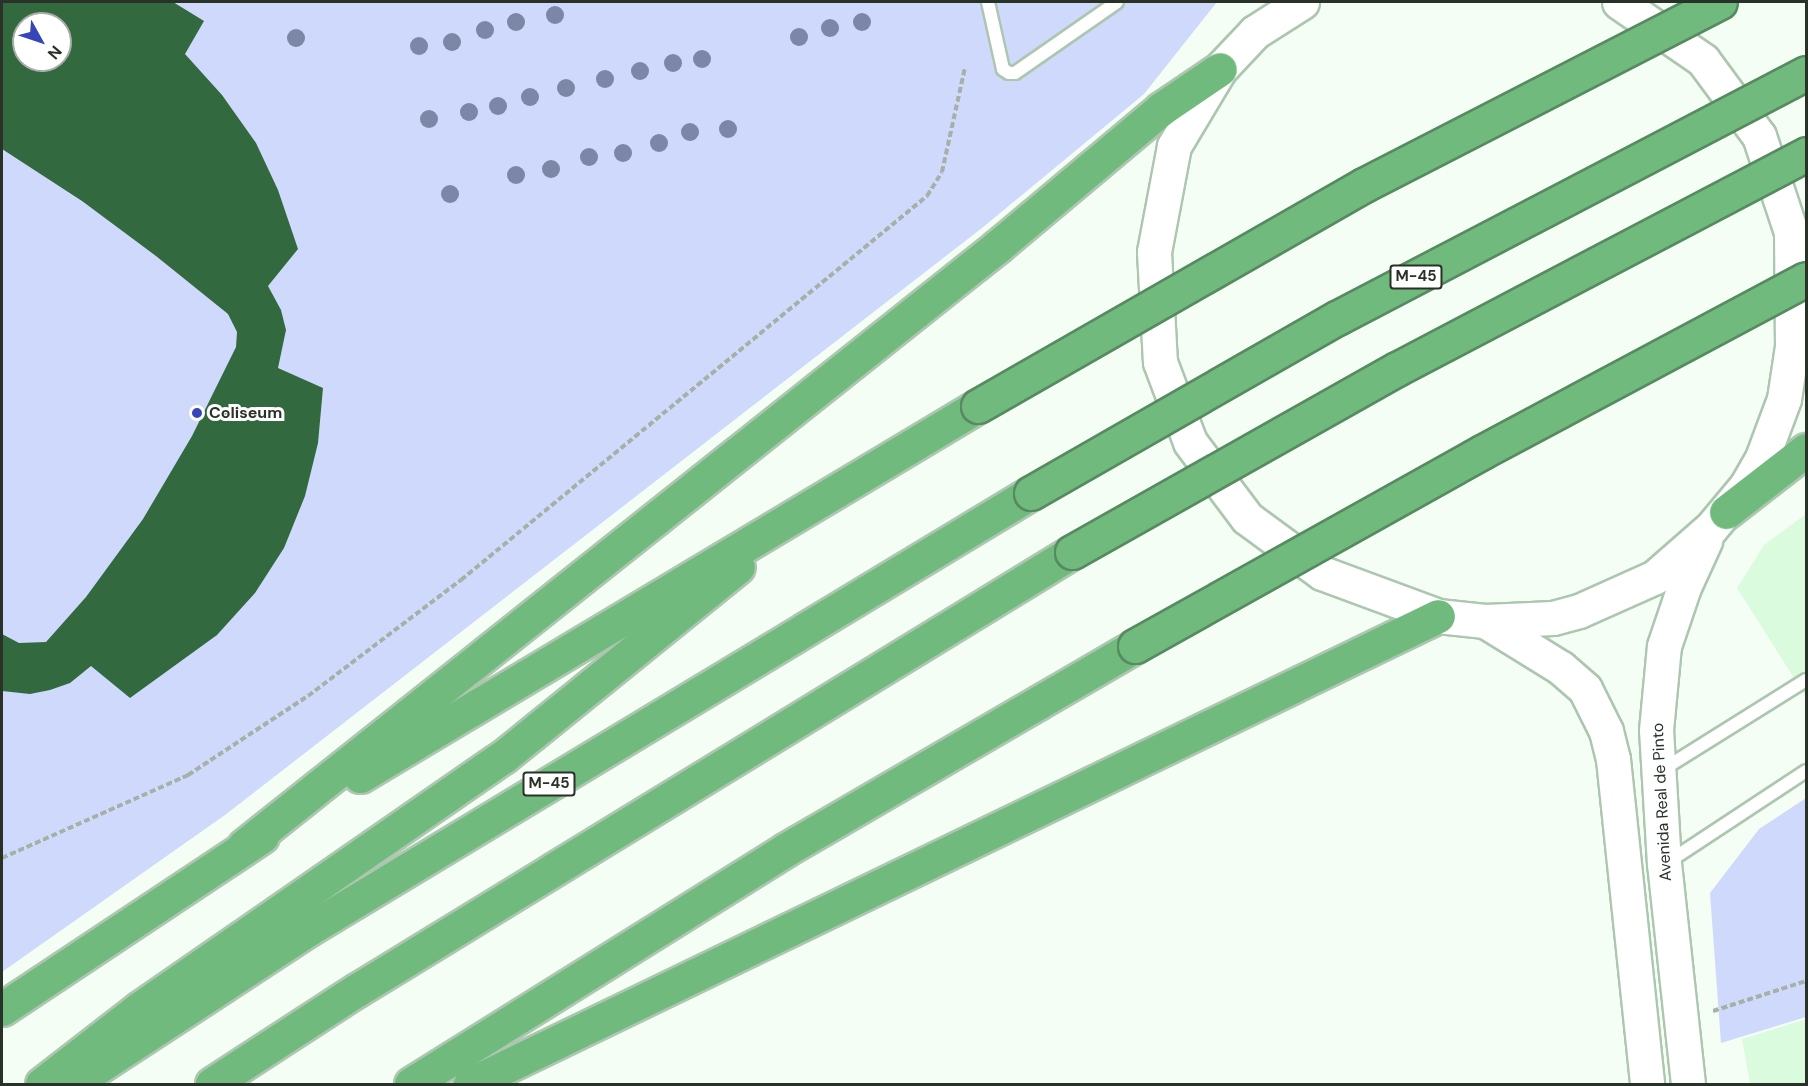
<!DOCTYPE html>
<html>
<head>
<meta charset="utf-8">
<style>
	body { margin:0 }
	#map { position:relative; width:1808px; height:1086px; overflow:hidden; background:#f4fef5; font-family:"DM Sans",sans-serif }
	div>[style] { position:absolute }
	.built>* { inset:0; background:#dbfbdf }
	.green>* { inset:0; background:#ced9fc }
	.building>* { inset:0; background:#33693e }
	.path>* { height:4px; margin-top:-2px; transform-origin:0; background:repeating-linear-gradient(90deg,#a6b0a7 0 6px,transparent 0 9px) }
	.roads { filter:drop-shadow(2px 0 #adc6b0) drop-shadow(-2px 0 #adc6b0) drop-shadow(0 2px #adc6b0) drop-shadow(0 -2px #adc6b0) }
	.service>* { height:12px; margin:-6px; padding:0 6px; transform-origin:6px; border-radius:6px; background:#fff }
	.secondary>* { height:33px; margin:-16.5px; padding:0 16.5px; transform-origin:16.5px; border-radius:16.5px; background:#fff }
	.motorway>* { height:33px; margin:-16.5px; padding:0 16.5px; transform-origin:16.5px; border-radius:16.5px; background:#71ba7e }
	.bridges { filter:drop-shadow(2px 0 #578a60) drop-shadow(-2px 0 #578a60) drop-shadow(0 2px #578a60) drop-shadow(0 -2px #578a60) }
	.motorway-bridge>* { height:33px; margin:-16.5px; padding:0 16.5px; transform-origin:16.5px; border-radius:16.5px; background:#71ba7e }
	.trees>* { width:18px; height:18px; margin:-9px; border-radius:50%; background:#7c86a7 }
	.dots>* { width:16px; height:16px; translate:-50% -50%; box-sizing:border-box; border:3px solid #fff; border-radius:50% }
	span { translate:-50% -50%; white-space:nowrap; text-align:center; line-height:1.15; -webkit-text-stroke:6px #fff; paint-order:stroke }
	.shield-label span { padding:2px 4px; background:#fff; border:2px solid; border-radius:4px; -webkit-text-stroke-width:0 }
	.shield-label { font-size:15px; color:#283229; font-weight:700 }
	.poi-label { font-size:16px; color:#283229; font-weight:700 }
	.left { translate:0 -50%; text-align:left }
	.street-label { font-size:16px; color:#283229 }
	.frame { position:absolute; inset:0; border:3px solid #283229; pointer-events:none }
	.north { position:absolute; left:12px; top:12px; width:60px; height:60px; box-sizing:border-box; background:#fff; border:2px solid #a9ada9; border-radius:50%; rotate:130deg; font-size:16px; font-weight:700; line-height:24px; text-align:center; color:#283229 }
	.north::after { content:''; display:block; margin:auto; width:21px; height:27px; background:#3646b8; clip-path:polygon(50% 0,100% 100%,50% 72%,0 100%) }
</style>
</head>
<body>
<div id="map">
	<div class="built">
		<div style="clip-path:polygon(1806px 514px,1806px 697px,1737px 588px,1764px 545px)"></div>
		<div style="clip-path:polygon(1806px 1019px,1806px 1084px,1750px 1084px,1742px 1039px)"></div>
	</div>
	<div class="green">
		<div style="clip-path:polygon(evenodd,2px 2px,1217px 2px,1144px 94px,982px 228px,225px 815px,2px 972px,2px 2px,24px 24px,60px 24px,60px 60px,24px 60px,24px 24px)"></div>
		<div style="clip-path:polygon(1806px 798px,1806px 1017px,1721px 1043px,1710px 893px,1759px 829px)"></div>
	</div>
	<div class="building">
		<div style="clip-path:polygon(evenodd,2px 2px,173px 2px,204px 21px,185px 54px,222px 95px,256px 143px,278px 190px,298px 249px,268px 286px,281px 310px,286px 330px,278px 368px,323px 388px,318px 443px,305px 496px,284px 548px,255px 593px,217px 635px,130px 698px,91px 666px,70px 683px,50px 690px,30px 694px,2px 691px,2px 634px,19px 643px,46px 642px,86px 597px,143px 519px,192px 436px,236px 347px,237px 332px,228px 314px,156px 256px,82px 201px,2px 149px,2px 2px,24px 24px,60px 24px,60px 60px,24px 60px,24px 24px)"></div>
	</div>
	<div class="path">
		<div style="left:2px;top:858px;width:204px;rotate:-24deg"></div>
		<div style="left:188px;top:775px;width:144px;rotate:-33.4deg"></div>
		<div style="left:308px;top:696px;width:192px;rotate:-37.2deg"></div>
		<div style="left:461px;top:580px;width:604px;rotate:-39.49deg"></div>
		<div style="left:927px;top:196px;width:28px;rotate:-58deg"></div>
		<div style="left:942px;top:172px;width:107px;rotate:-77.6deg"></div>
		<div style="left:1713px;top:1011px;width:98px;rotate:-17.9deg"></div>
	</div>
	<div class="roads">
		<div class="service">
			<div style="left:988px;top:2px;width:69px;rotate:77.4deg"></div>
			<div style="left:1003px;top:69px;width:7px;rotate:34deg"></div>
			<div style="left:1009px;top:73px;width:6px"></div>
			<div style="left:1015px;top:73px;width:124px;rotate:-34.8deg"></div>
			<div style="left:1662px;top:770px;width:170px;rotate:-32deg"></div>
			<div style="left:1668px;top:862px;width:165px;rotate:-33.4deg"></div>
		</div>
		<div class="secondary">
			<div style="left:1302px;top:2px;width:56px;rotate:147.4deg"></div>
			<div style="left:1255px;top:32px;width:51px;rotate:133.4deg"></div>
			<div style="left:1220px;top:69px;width:90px;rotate:120.9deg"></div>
			<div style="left:1174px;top:146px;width:108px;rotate:100.7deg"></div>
			<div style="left:1154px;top:252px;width:110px;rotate:86.9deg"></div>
			<div style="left:1160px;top:362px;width:85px;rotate:69.4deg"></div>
			<div style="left:1190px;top:442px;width:95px;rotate:53.1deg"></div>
			<div style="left:1247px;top:518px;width:93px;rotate:36.3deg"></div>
			<div style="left:1322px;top:573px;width:124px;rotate:20.3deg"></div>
			<div style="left:1438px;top:616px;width:47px;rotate:6.1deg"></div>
			<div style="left:1485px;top:621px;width:68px;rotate:-2.5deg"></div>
			<div style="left:1553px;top:618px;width:27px;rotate:-15deg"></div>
			<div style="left:1579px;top:611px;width:83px;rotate:-24.1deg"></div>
			<div style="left:1655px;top:577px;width:74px;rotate:-41.2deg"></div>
			<div style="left:1711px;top:528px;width:55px;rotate:-50.2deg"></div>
			<div style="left:1746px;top:486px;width:32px;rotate:-60deg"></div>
			<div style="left:1762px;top:458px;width:63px;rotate:-69.6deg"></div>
			<div style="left:1784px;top:399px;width:54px;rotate:-81.4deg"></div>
			<div style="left:1792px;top:346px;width:114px;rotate:-90.5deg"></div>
			<div style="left:1791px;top:232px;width:101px;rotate:-108.4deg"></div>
			<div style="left:1759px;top:136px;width:94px;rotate:-126.4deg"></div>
			<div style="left:1703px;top:60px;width:102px;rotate:-145.4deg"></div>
			<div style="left:1485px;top:621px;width:89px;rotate:31.7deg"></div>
			<div style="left:1561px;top:668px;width:32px;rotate:41deg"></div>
			<div style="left:1585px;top:689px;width:47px;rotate:63.4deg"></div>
			<div style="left:1606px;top:731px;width:29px;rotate:76deg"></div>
			<div style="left:1613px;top:759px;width:327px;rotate:84deg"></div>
			<div style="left:1688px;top:1084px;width:221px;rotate:-96.2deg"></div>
			<div style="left:1664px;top:864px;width:134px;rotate:-93.4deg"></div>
			<div style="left:1656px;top:730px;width:84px;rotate:-84.6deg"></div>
			<div style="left:1664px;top:646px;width:62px;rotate:-71.3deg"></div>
			<div style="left:1684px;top:587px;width:51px;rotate:-65.5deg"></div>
		</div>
		<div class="motorway">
			<div style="left:1726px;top:512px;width:101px;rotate:-37.8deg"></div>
			<div style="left:360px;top:776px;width:720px;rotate:-30.91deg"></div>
			<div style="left:244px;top:846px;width:964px;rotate:-38.51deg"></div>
			<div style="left:998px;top:246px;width:213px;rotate:-40deg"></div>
			<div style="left:1161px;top:109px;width:71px;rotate:-34.1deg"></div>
			<div style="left:2px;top:1009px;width:312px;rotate:-33.6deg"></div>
			<div style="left:42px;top:1084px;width:124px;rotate:-37.8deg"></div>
			<div style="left:140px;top:1008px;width:441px;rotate:-34.7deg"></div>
			<div style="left:503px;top:757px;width:302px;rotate:-39deg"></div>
			<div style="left:72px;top:1084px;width:283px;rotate:-33.2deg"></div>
			<div style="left:309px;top:929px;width:843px;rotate:-31.13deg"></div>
			<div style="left:212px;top:1084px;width:173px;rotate:-33deg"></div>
			<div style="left:357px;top:990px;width:838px;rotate:-31.49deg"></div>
			<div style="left:411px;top:1084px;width:441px;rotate:-32deg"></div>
			<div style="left:785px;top:850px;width:405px;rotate:-30.2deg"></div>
			<div style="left:470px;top:1084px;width:1075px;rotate:-25.8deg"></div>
		</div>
	</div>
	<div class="bridges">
		<div class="motorway-bridge">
			<div style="left:978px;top:406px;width:445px;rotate:-29.8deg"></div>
			<div style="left:1364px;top:185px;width:400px;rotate:-27.2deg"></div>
			<div style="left:1031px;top:493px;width:353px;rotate:-29.8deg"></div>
			<div style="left:1337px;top:318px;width:529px;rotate:-27.58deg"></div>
			<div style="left:1072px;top:552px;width:373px;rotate:-29.4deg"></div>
			<div style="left:1397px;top:369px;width:462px;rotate:-27.7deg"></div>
			<div style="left:1135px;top:646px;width:398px;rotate:-29.2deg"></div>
			<div style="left:1482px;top:452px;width:367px;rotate:-28.1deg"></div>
		</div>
	</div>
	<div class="trees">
		<div style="left:555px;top:15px"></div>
		<div style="left:516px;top:22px"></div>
		<div style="left:862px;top:22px"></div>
		<div style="left:830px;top:28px"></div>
		<div style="left:485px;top:30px"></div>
		<div style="left:799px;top:37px"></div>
		<div style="left:296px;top:38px"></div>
		<div style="left:452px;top:42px"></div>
		<div style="left:419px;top:46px"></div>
		<div style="left:702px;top:59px"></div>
		<div style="left:673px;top:63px"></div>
		<div style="left:640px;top:71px"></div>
		<div style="left:605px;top:79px"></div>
		<div style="left:566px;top:88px"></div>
		<div style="left:530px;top:97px"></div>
		<div style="left:498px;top:106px"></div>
		<div style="left:469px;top:112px"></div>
		<div style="left:429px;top:119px"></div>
		<div style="left:728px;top:129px"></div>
		<div style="left:690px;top:132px"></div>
		<div style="left:659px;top:143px"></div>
		<div style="left:623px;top:153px"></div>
		<div style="left:589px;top:157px"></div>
		<div style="left:551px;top:169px"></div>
		<div style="left:516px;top:175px"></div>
		<div style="left:450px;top:194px"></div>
	</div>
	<div class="dots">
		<div style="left:197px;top:413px;background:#3646b8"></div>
	</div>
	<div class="shield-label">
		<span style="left:1416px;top:277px">M-45</span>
		<span style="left:549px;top:784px">M-45</span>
	</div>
	<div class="poi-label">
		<span class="left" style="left:209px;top:413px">Coliseum</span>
	</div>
	<div class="street-label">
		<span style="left:1662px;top:802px;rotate:-93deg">Avenida Real de Pinto</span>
	</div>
	<div class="frame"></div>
	<div class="north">N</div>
</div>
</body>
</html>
